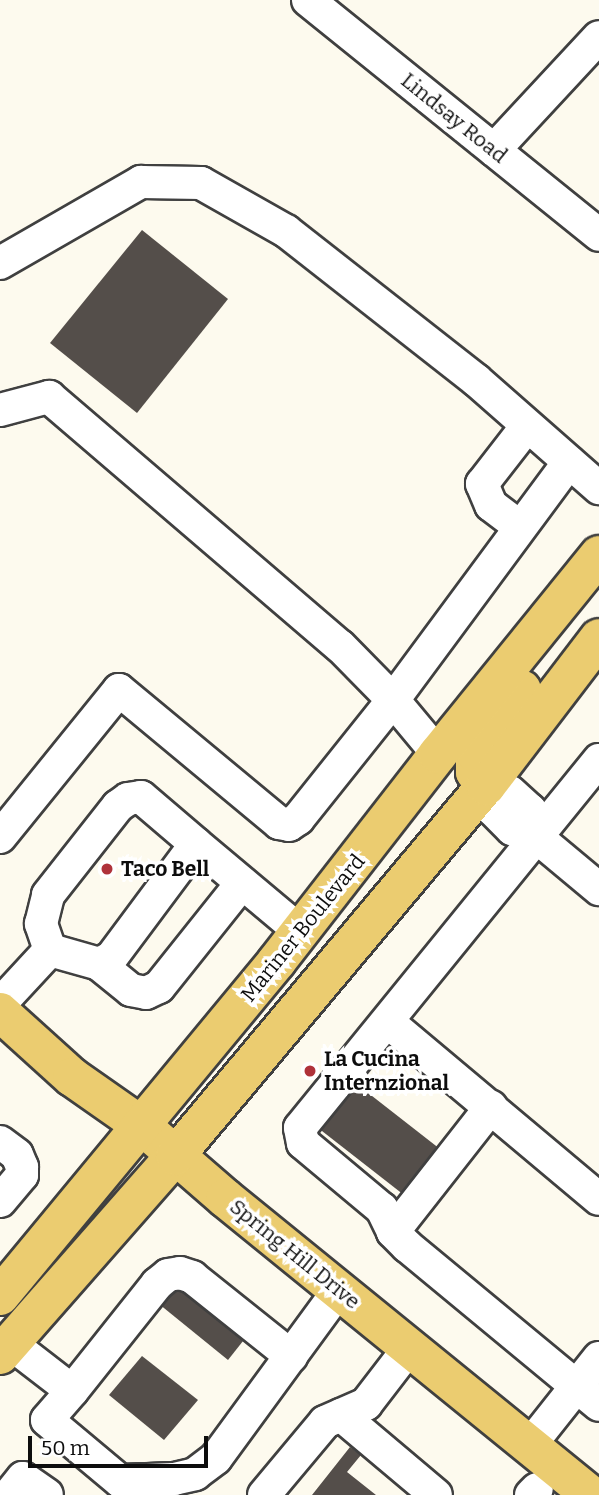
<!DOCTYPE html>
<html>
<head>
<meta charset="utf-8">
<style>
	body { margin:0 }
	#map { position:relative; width:599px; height:1495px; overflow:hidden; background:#fdfaee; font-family:Bitter,serif }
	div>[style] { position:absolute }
	.building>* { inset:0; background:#544e4a }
	.roads { filter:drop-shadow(2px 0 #404040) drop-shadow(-2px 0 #404040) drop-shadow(0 2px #404040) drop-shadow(0 -2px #404040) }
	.minor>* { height:32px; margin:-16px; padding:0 16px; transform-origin:16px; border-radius:16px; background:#fff }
	.major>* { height:38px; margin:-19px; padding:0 19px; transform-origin:19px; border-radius:19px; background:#ebcc70 }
	.dots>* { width:19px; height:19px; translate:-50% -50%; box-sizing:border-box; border:4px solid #fff; border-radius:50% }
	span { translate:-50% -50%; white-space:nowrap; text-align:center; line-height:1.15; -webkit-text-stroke:7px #fff; paint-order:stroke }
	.street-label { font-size:21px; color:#0d0d0d }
	.poi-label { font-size:21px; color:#0d0d0d; font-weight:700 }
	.left { translate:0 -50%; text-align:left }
	.scale { position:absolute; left:28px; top:1436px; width:180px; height:32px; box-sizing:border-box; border:4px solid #0d0d0d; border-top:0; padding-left:9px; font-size:21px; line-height:24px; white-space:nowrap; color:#0d0d0d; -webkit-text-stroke:5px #fff; paint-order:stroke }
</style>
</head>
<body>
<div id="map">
	<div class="building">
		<div style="clip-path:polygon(142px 230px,228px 299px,137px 413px,50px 343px)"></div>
		<div style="clip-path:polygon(349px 1078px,440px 1149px,404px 1195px,313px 1124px)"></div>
		<div style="clip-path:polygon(178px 1281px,247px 1336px,228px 1360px,159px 1304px)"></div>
		<div style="clip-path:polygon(142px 1356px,198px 1400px,164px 1440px,109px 1395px)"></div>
		<div style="clip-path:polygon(350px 1447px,361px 1455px,347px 1472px,376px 1495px,312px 1495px)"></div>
	</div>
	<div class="roads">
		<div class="minor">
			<div style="left:308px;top:0;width:374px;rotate:38.9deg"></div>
			<div style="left:494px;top:150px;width:154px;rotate:-47.1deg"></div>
			<div style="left:0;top:263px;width:163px;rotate:-29.9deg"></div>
			<div style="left:141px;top:182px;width:60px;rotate:1deg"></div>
			<div style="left:201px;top:183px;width:98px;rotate:29.5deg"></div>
			<div style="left:286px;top:231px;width:241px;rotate:38.1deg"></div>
			<div style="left:476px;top:380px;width:164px;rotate:41.3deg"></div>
			<div style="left:0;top:410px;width:51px;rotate:-14.9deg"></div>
			<div style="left:49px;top:397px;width:383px;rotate:40.6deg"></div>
			<div style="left:340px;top:646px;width:76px;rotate:45.5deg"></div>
			<div style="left:393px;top:700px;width:70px;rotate:50.2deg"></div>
			<div style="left:520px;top:527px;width:36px;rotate:-143deg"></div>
			<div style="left:491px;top:505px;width:23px;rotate:-113deg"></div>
			<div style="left:482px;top:484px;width:73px;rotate:-52.2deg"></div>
			<div style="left:599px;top:760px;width:474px;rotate:129.1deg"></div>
			<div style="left:300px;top:1128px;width:15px;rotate:79deg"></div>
			<div style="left:303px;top:1143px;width:103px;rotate:39.9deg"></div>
			<div style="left:382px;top:1209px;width:25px;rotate:64deg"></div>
			<div style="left:393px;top:1232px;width:20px;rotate:45deg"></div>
			<div style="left:407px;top:1246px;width:249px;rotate:39.6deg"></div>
			<div style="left:486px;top:786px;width:12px;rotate:55deg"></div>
			<div style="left:493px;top:796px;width:14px;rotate:90deg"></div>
			<div style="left:493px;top:810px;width:27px;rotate:45deg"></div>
			<div style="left:512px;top:829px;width:15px"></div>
			<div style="left:527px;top:829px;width:94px;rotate:39.8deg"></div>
			<div style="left:493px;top:796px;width:17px;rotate:-13deg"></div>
			<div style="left:510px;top:792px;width:27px;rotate:42deg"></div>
			<div style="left:530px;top:810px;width:19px;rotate:99deg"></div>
			<div style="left:0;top:837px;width:189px;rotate:-51deg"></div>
			<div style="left:119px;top:690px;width:208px;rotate:39.7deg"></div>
			<div style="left:279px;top:823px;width:10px;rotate:11deg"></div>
			<div style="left:289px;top:825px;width:11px;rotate:-34deg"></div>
			<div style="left:298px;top:819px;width:152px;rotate:-51.4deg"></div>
			<div style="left:393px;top:700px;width:296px;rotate:-53.5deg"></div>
			<div style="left:50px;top:950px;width:28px;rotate:-109deg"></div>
			<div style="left:41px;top:924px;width:30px;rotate:-76deg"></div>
			<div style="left:48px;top:895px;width:113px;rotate:-51.8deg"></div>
			<div style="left:118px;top:806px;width:12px;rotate:-35deg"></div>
			<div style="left:128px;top:799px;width:13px;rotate:-9deg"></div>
			<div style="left:141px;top:797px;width:72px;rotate:40.5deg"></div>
			<div style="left:99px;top:964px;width:41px;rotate:39.1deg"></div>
			<div style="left:131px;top:990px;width:15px;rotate:11deg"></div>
			<div style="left:146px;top:993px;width:14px;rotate:-25deg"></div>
			<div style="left:159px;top:987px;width:133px;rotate:-51.4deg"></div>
			<div style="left:0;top:1004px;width:74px;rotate:-47.2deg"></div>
			<div style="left:50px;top:950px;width:51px;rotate:15.9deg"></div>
			<div style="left:99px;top:964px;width:13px;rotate:-27deg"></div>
			<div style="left:111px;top:958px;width:142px;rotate:-53.3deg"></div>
			<div style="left:196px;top:844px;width:137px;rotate:40deg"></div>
			<div style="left:388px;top:1022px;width:275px;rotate:40deg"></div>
			<div style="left:0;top:1142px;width:21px;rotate:37deg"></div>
			<div style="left:17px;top:1155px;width:13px;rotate:67deg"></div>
			<div style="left:22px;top:1167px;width:8px;rotate:90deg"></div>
			<div style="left:22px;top:1175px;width:34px;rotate:130deg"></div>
			<div style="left:393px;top:1232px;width:159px;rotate:-51.9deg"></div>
			<div style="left:10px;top:1343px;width:78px;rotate:37.7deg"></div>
			<div style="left:72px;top:1391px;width:38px;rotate:131deg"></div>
			<div style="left:47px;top:1420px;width:95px;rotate:39.9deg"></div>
			<div style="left:120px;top:1481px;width:54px;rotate:-2.1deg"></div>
			<div style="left:174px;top:1479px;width:22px;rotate:-13deg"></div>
			<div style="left:195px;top:1474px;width:26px;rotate:-37deg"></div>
			<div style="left:216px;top:1458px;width:208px;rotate:-53.8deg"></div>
			<div style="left:72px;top:1391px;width:137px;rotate:-51.5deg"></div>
			<div style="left:157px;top:1284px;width:14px;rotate:-39deg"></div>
			<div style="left:168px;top:1275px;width:12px;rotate:-9deg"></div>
			<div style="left:180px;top:1273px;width:13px;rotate:18deg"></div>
			<div style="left:192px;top:1277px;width:127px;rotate:38.6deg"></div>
			<div style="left:341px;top:1415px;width:124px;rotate:40.1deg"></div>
			<div style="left:530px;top:1445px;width:111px;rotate:-51.6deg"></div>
			<div style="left:9px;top:1495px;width:22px;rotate:-51deg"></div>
			<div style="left:23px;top:1478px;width:29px;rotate:35deg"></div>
			<div style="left:264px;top:1495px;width:95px;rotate:-50.1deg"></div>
			<div style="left:325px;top:1422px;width:45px;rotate:-23.7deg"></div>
			<div style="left:366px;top:1404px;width:71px;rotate:-52.5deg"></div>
			<div style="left:531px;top:1495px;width:8px;rotate:-45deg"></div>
		</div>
		<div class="major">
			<div style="left:486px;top:786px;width:18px;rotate:-128deg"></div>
			<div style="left:475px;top:772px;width:19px;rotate:-90deg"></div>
			<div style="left:475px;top:753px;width:79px;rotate:-53.7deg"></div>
			<div style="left:0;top:1012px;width:97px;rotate:42.1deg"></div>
			<div style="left:72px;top:1077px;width:85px;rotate:35deg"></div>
			<div style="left:142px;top:1126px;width:110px;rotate:40.9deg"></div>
			<div style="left:225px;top:1198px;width:471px;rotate:39.1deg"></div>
			<div style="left:0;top:1296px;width:435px;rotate:-50.4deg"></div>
			<div style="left:277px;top:961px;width:262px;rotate:-52.1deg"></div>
			<div style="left:438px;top:754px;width:256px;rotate:-51deg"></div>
			<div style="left:0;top:1355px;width:265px;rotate:-48.7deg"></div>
			<div style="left:175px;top:1156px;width:483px;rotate:-50deg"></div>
			<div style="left:486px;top:786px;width:186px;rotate:-52.6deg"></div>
		</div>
	</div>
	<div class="dots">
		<div style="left:107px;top:869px;background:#af323a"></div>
		<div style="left:310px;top:1071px;background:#af323a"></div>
	</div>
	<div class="street-label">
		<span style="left:454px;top:118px;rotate:39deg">Lindsay Road</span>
		<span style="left:303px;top:928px;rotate:-51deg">Mariner Boulevard</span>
		<span style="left:295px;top:1254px;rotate:39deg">Spring Hill Drive</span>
	</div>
	<div class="poi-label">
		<span class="left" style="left:121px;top:869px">Taco Bell</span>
		<span class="left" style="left:324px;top:1071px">La Cucina<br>Internzional</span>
	</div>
	<div class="scale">50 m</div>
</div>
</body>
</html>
